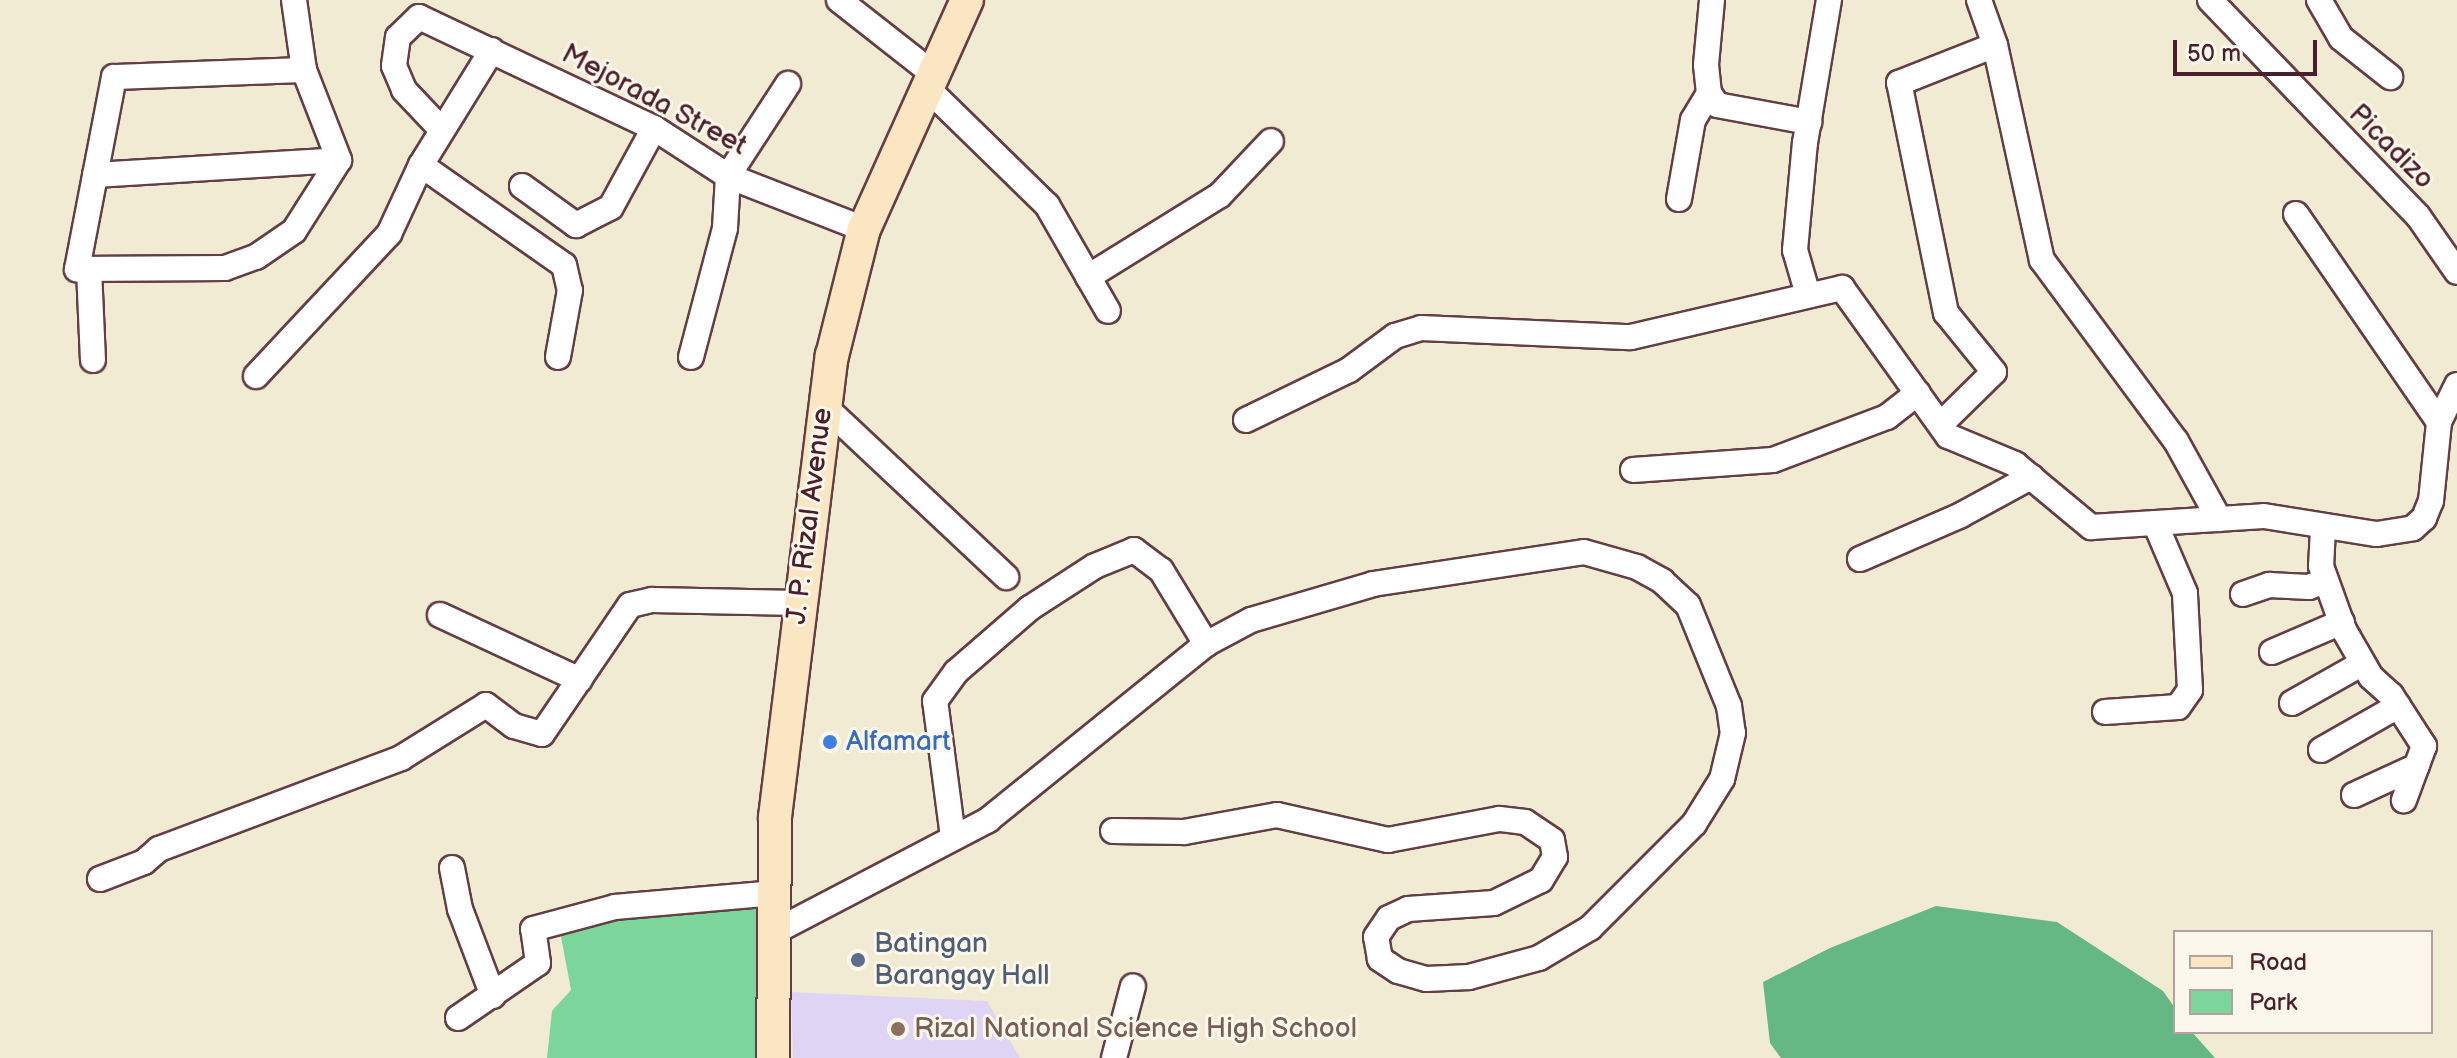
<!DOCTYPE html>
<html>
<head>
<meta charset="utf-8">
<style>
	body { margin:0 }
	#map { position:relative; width:2457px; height:1058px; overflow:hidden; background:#f2ebd3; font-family:"Balsamiq Sans",sans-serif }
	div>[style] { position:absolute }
	.built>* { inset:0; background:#e0d4f4 }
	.green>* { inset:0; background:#7cd69c }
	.forest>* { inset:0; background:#65b784 }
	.roads { filter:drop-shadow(2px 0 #633e44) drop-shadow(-2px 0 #633e44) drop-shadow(0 2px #633e44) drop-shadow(0 -2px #633e44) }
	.street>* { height:24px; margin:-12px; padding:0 12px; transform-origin:12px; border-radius:12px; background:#fff }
	.secondary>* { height:32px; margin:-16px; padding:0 16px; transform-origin:16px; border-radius:16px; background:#fbe6c3 }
	.dots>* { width:22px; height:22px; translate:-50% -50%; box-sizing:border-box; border:4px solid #fbf7ec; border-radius:50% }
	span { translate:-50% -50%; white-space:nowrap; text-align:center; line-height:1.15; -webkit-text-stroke:6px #fbf7ec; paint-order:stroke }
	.street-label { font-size:28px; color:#4a1f2b }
	.shop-label { font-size:28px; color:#366cbe }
	.left { translate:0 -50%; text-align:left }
	.service-label { font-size:28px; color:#4e5e75 }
	.education-label { font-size:28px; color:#785e54 }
	.legend { position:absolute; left:2173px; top:930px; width:260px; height:104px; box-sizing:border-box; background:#fbf7ec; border:2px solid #b4a19f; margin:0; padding:10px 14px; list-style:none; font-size:24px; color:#4a1f2b }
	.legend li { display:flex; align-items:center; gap:16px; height:40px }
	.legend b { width:40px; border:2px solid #b4a19f }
	.scale { position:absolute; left:2173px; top:40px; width:144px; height:36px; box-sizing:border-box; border:4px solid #4a1f2b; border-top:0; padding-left:10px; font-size:24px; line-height:28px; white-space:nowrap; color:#4a1f2b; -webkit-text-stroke:6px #fbf7ec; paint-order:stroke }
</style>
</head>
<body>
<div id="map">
	<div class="built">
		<div style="clip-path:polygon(791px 992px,987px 1001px,1020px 1058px,793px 1058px)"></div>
	</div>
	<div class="green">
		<div style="clip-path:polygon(757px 898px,756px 1058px,547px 1058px,552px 1011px,571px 990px,559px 926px)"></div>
	</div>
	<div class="forest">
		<div style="clip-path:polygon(1936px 906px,2057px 922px,2163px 991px,2175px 1008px,2175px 1032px,2192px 1032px,2215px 1058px,1781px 1058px,1770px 1043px,1763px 982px,1830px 948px)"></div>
	</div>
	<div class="roads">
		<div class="street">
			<div style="left:294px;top:0;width:71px;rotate:81.9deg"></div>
			<div style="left:304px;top:70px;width:97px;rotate:68.7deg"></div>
			<div style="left:839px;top:0;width:118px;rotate:38.1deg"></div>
			<div style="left:1712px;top:0;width:65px;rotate:95.3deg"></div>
			<div style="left:1706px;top:65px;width:28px;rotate:84deg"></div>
			<div style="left:1709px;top:93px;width:14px;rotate:56deg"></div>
			<div style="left:1717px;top:105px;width:94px;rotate:10.5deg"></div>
			<div style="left:1979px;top:0;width:48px;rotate:70.4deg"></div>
			<div style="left:1995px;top:45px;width:220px;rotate:77.7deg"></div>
			<div style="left:2042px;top:260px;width:225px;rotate:53.5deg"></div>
			<div style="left:2176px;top:441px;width:89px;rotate:61.1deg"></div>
			<div style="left:2210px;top:0;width:300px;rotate:46.1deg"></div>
			<div style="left:2418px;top:216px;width:68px;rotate:55.1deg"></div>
			<div style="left:2319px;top:0;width:44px;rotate:59.9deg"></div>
			<div style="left:2341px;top:38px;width:63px;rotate:38.5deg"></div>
			<div style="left:419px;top:17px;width:260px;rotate:25.3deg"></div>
			<div style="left:654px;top:128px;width:88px;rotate:33deg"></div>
			<div style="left:728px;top:176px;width:146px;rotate:21.3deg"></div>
			<div style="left:419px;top:17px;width:29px;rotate:136deg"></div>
			<div style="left:398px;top:37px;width:29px;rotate:98deg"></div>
			<div style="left:394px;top:66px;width:26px;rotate:67deg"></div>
			<div style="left:404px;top:90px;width:55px;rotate:46.5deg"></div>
			<div style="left:304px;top:70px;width:190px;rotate:177.9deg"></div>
			<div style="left:114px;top:77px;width:196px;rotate:100.9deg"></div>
			<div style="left:77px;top:269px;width:148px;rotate:-0.4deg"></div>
			<div style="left:225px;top:268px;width:33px;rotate:-20deg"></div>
			<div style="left:256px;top:257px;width:46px;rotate:-34.4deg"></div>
			<div style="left:294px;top:231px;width:84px;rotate:-57.6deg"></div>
			<div style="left:927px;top:88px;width:168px;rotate:44.3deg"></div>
			<div style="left:1047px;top:205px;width:122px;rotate:60.1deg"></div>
			<div style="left:421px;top:165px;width:174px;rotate:35deg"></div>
			<div style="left:564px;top:265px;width:26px;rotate:77deg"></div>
			<div style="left:570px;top:290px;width:68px;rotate:100.2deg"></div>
			<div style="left:95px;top:175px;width:244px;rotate:-3.5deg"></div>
			<div style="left:522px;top:186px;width:67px;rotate:35.8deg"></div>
			<div style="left:576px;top:225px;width:39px;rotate:-27deg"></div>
			<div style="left:611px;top:207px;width:90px;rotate:-61.4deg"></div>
			<div style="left:1679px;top:199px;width:80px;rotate:-80deg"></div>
			<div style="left:1693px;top:120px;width:31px;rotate:-59deg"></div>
			<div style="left:2296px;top:214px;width:252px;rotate:55.5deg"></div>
			<div style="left:89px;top:269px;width:91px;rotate:87.5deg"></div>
			<div style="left:1088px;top:277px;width:155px;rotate:-31.8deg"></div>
			<div style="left:1220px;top:195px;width:74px;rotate:-46.6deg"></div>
			<div style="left:1808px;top:295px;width:47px;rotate:-106.1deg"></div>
			<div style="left:1795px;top:250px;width:107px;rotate:-84.7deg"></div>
			<div style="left:1805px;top:143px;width:145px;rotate:-80.5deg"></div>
			<div style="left:691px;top:357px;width:133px;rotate:-75.2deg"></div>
			<div style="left:725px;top:228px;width:52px;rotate:-86.7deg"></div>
			<div style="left:728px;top:176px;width:110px;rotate:-56.9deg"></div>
			<div style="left:256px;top:376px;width:195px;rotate:-46.9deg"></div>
			<div style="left:389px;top:234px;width:76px;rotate:-65.1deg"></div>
			<div style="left:421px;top:165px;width:135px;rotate:-58.3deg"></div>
			<div style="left:824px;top:406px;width:250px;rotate:43.2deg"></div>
			<div style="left:1246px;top:420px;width:114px;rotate:-25.9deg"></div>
			<div style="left:1349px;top:370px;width:57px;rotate:-36.5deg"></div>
			<div style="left:1395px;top:336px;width:27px;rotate:-17deg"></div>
			<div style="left:1421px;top:328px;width:210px;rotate:2.5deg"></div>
			<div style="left:1631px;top:337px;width:217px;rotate:-13.1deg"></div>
			<div style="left:1842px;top:288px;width:182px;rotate:54.4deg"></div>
			<div style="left:1948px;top:436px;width:73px;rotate:22.7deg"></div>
			<div style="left:2015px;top:464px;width:99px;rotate:39.7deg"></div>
			<div style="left:2091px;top:527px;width:173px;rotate:-3.6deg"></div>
			<div style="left:2264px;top:516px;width:114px;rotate:9.1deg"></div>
			<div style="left:2377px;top:534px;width:36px;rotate:-9deg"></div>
			<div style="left:2413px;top:528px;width:15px;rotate:-42deg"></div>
			<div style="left:2424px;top:518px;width:18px;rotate:-68deg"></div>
			<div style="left:2431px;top:501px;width:79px;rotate:-84.2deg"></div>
			<div style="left:2439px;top:422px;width:41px;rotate:-64.1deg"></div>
			<div style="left:1941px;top:424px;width:74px;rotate:-44.5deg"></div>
			<div style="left:1994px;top:372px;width:76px;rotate:-129.1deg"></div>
			<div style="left:1946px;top:313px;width:235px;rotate:-101.5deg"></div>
			<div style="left:1899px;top:83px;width:103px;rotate:-21.6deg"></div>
			<div style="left:1633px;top:470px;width:140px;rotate:-4.1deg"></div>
			<div style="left:1773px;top:460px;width:122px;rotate:-20.7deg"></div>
			<div style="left:1887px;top:417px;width:39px;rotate:-38deg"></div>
			<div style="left:2323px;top:529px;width:37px;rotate:93deg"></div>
			<div style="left:2321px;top:566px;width:68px;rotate:70.2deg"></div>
			<div style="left:2344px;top:630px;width:54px;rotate:60.1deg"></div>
			<div style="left:2371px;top:677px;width:27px;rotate:42deg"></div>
			<div style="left:2391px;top:695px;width:61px;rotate:57.1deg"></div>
			<div style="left:2424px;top:746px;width:58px;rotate:110.3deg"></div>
			<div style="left:1860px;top:559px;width:110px;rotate:-23.5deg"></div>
			<div style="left:1961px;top:515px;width:80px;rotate:-28.5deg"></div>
			<div style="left:2243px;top:594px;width:28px;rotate:-19deg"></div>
			<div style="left:2269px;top:585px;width:40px;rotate:2.9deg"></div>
			<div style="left:2309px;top:587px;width:18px;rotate:-22deg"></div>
			<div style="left:440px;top:615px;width:154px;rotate:24.9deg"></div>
			<div style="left:2272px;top:652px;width:76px;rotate:-23.2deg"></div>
			<div style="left:2292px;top:703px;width:81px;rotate:-29.4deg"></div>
			<div style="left:2105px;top:712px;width:73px;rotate:-3.9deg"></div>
			<div style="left:2178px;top:707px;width:21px;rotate:-55deg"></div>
			<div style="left:2190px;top:690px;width:97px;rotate:-93deg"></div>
			<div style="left:2185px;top:593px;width:76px;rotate:-113.2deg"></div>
			<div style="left:2321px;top:750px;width:89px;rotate:-29.7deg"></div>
			<div style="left:2354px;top:795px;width:69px;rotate:-24.7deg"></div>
			<div style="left:953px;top:837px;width:137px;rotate:-97.5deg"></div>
			<div style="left:935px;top:701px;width:36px;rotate:-54deg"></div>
			<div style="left:956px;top:672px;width:98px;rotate:-40.9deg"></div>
			<div style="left:1030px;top:608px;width:77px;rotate:-32.9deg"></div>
			<div style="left:1095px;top:566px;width:42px;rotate:-22.3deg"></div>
			<div style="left:1134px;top:550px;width:34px;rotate:37deg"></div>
			<div style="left:1161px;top:570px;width:87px;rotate:58.7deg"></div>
			<div style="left:452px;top:868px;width:42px;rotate:79deg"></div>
			<div style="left:460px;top:909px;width:93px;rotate:69.2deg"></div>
			<div style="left:100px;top:879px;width:47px;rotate:-21.1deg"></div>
			<div style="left:144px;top:862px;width:20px;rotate:-41deg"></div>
			<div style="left:159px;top:849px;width:259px;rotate:-20.6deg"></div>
			<div style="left:401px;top:758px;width:100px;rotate:-31.9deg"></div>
			<div style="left:486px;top:705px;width:35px;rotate:37deg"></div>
			<div style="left:514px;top:726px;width:29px;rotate:16deg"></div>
			<div style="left:542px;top:734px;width:156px;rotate:-55.7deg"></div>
			<div style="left:630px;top:605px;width:23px;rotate:-13deg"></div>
			<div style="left:652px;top:600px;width:146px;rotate:1.2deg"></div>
			<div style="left:774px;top:932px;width:242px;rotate:-27.6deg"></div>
			<div style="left:988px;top:820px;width:280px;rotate:-38.9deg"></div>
			<div style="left:1206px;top:644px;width:51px;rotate:-28.1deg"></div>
			<div style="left:1251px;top:620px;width:127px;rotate:-16.4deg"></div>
			<div style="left:1373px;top:584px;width:213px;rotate:-8.6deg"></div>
			<div style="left:1584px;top:552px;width:55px;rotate:15.8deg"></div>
			<div style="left:1637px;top:567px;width:29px;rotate:29deg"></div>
			<div style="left:1662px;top:581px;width:35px;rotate:43deg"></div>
			<div style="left:1688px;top:605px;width:109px;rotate:67.9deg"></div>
			<div style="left:1729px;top:706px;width:27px;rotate:82deg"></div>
			<div style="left:1733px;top:733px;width:47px;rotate:103.4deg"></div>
			<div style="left:1722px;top:779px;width:53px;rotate:121.9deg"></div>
			<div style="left:1694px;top:824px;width:147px;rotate:135deg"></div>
			<div style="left:1590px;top:928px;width:59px;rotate:149.5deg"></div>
			<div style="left:1539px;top:958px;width:73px;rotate:164.8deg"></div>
			<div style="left:1469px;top:977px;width:43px;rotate:177.3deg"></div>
			<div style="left:1426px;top:979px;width:29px;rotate:-164deg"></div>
			<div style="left:1398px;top:971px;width:22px;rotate:-146deg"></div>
			<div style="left:1380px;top:959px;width:22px;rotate:-100deg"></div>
			<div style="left:1376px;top:937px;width:23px;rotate:-56deg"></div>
			<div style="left:1389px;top:918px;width:21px;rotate:-25deg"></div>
			<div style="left:1408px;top:909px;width:86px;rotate:-4deg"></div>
			<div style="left:1494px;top:903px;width:52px;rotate:-26.1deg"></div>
			<div style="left:1541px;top:880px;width:27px;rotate:-59deg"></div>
			<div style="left:1555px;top:857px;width:17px;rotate:-100deg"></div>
			<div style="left:1552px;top:840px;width:32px;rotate:-146deg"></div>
			<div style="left:1525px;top:822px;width:26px;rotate:-173deg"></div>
			<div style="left:1499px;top:819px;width:113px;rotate:169.3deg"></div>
			<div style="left:1388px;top:840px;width:114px;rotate:-167.3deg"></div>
			<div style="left:1277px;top:815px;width:95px;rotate:169.6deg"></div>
			<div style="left:1184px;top:832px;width:71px;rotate:-179.2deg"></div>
			<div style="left:458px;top:1018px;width:97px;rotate:-34.5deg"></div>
			<div style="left:538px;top:963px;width:34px;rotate:-98deg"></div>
			<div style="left:533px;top:929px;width:85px;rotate:-15deg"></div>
			<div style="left:615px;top:907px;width:161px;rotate:-5deg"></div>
			<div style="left:1114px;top:1058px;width:74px;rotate:-75.2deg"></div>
		</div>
		<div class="secondary">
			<div style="left:773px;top:1058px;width:241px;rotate:-89.5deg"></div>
			<div style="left:775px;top:817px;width:465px;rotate:-83deg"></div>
			<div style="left:832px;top:356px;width:131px;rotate:-75.9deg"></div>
			<div style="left:864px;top:229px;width:251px;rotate:-65.8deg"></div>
		</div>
	</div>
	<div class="dots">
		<div style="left:830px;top:742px;background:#3f7fe0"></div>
		<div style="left:858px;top:960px;background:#5c6f8a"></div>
		<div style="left:898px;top:1029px;background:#8d6e63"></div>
	</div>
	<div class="street-label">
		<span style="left:654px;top:100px;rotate:28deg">Mejorada Street</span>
		<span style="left:2391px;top:147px;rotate:45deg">Picadizo</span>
		<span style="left:810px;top:516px;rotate:-83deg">J. P. Rizal Avenue</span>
	</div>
	<div class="shop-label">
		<span class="left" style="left:846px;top:742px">Alfamart</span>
	</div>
	<div class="service-label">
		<span class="left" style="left:874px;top:960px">Batingan<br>Barangay Hall</span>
	</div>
	<div class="education-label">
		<span class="left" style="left:914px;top:1029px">Rizal National Science High School</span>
	</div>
	<ul class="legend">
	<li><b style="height:10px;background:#fbe6c3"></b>Road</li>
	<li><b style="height:22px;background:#7cd69c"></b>Park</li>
	</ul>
	<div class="scale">50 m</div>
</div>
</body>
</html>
